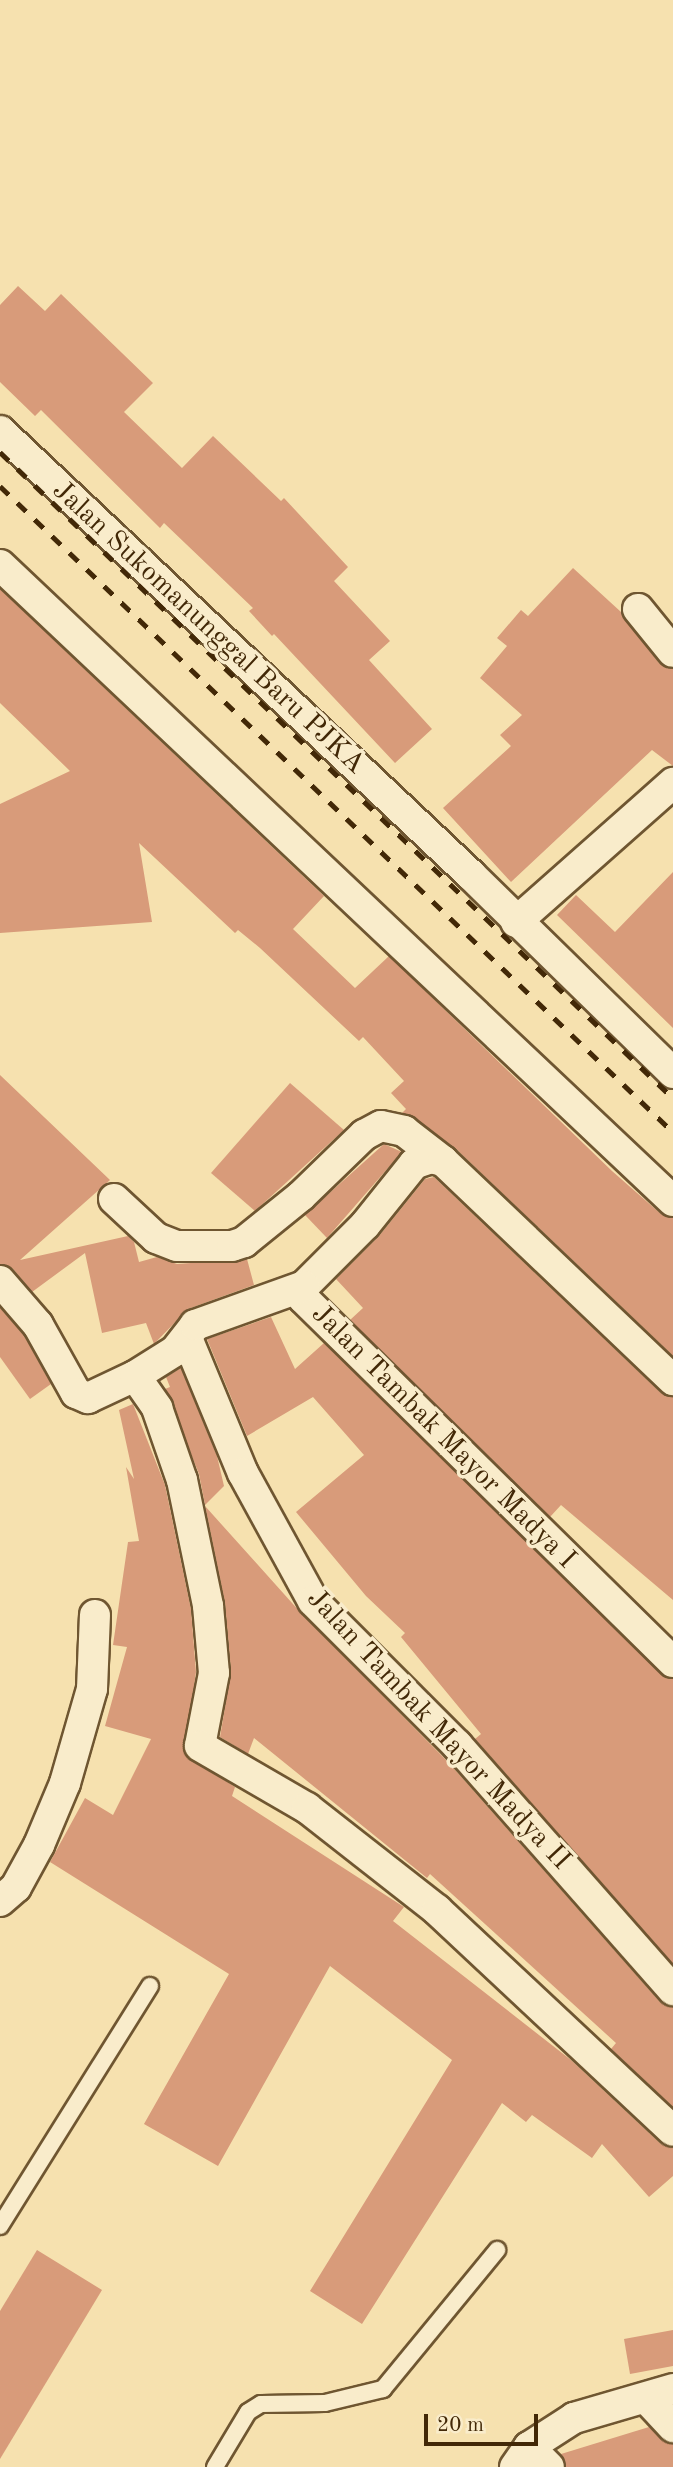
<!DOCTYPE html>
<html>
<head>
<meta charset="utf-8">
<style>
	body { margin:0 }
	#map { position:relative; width:673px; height:2467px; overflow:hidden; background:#f6e1af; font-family:"Old Standard TT",serif }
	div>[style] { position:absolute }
	.building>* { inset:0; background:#d89b7a }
	.roads { filter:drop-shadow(2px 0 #6f5631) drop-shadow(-2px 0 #6f5631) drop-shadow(0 2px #6f5631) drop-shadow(0 -2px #6f5631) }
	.lane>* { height:16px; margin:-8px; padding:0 8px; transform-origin:8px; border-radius:8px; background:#f9eccb }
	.street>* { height:30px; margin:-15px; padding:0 15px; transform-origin:15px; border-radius:15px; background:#f9eccb }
	.rail>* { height:5px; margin-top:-2.5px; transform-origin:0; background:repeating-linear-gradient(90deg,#422807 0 12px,transparent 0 24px) }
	span { translate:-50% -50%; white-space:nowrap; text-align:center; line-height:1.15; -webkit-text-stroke:7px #f9eccb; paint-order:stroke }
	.street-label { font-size:28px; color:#422807 }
	.scale { position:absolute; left:424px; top:2414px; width:114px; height:32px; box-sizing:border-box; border:4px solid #422807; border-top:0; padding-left:9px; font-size:21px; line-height:24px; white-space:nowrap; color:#422807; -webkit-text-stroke:5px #f9eccb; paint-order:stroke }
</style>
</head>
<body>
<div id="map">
	<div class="building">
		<div style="clip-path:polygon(18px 286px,45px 311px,61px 294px,153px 383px,124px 412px,182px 468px,213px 436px,281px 501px,284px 498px,348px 567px,334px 581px,390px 641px,369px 660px,432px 729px,395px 763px,274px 634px,272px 636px,249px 611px,253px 608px,164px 523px,160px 528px,41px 410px,35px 416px,0 382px,0 305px)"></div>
		<div style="clip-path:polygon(573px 568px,621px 612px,659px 663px,673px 669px,673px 766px,652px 750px,511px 882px,443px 808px,511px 746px,500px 735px,522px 715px,480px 678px,507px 646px,497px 638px,521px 610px,528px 616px)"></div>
		<div style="clip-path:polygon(0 589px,324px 896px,293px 929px,355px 988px,389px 956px,612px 1171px,661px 1214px,673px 1218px,673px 1356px,455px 1148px,402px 1113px,406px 1109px,391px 1093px,404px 1081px,363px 1037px,359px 1041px,260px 948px,238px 930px,235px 933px,139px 843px,152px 922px,0 933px,0 804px,70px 771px,0 703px)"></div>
		<div style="clip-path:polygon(673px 872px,673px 1028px,557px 915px,576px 895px,615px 932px)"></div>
		<div style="clip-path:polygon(0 1075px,110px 1180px,20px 1260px,128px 1236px,134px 1242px,139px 1262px,157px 1257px,177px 1264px,247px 1259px,254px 1285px,188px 1309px,154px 1344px,146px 1323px,102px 1333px,85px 1253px,32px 1292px,13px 1269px,0 1264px)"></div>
		<div style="clip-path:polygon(290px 1083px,344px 1130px,255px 1211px,211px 1173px)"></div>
		<div style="clip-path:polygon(384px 1144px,402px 1152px,327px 1238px,305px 1215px)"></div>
		<div style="clip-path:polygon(434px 1177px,661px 1393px,673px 1397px,673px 1600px,561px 1505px,550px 1517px,350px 1320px,363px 1308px,336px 1279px,379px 1236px,425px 1179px)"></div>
		<div style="clip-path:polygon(0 1308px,24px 1335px,51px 1384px,30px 1399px,0 1357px)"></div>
		<div style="clip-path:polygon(271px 1317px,295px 1369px,324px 1343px,661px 1674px,673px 1679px,673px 1964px,475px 1739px,481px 1734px,401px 1637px,405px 1633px,366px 1596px,296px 1512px,364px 1455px,313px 1397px,247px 1436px,207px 1339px)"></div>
		<div style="clip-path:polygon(181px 1368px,217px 1456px,224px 1486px,205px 1505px,199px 1474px,165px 1389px,170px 1387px,166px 1377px)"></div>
		<div style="clip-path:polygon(133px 1404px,165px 1485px,191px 1609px,196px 1672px,185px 1754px,235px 1787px,232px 1796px,404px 1907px,393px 1921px,571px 2060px,661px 2144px,673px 2148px,673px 2176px,649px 2197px,602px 2144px,592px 2158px,532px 2115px,526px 2122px,502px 2103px,362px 2324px,310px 2291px,452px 2060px,330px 1966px,218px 2166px,144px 2124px,229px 1974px,50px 1862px,85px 1798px,113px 1815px,151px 1739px,105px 1726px,127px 1647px,113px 1645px,128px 1542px,139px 1541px,126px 1467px,134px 1479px,119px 1410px)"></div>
		<div style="clip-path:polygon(205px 1506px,301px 1613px,449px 1763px,660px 2002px,673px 2007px,673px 2107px,611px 2049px,616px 2043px,430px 1874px,427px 1878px,254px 1738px,248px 1754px,220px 1737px,231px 1671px,225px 1603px)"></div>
		<div style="clip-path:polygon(37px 2250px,102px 2290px,0 2459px,0 2311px)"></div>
		<div style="clip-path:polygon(673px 2330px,673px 2366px,630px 2374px,624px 2339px)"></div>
		<div style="clip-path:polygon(649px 2427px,673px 2444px,673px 2467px,566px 2467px,561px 2454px)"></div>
	</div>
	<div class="roads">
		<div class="lane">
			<div style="left:0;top:2226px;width:283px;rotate:-58deg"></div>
			<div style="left:215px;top:2467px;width:64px;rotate:-59deg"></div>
			<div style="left:248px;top:2412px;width:15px;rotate:-32deg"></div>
			<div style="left:261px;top:2404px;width:64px;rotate:-0.9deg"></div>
			<div style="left:325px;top:2403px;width:60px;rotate:-13.6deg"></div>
			<div style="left:383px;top:2389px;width:180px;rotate:-50.6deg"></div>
		</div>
		<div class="street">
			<div style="left:0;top:431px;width:647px;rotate:43.31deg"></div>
			<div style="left:471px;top:875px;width:283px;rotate:44.4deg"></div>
			<div style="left:0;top:565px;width:926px;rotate:43.38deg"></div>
			<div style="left:638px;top:609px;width:55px;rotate:50.9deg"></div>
			<div style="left:516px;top:922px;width:210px;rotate:-41.5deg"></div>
			<div style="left:443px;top:1161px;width:12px;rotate:-166deg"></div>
			<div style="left:431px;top:1158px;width:18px;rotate:161deg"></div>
			<div style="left:414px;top:1164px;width:78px;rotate:128.8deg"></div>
			<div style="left:365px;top:1225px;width:86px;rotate:135deg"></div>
			<div style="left:304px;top:1286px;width:12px;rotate:95deg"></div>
			<div style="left:303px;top:1298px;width:519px;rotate:44.53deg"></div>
			<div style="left:114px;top:1199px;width:57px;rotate:42.9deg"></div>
			<div style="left:156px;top:1238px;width:22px;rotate:21deg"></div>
			<div style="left:177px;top:1246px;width:55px"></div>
			<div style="left:232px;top:1246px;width:13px;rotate:-18deg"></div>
			<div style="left:244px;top:1242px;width:73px;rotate:-38.9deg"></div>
			<div style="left:301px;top:1196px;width:88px;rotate:-44.1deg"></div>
			<div style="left:364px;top:1135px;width:19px;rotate:-28deg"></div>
			<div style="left:381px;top:1126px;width:24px;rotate:12deg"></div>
			<div style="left:404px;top:1131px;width:49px;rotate:37.6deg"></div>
			<div style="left:443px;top:1161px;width:318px;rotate:43.6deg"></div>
			<div style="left:0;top:1281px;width:58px;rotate:49.2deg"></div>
			<div style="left:38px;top:1325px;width:78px;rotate:60.8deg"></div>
			<div style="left:76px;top:1393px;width:13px;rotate:23deg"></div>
			<div style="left:88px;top:1398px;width:52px;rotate:-25.1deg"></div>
			<div style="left:135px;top:1376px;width:39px;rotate:55deg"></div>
			<div style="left:157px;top:1408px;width:76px;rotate:70.9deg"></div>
			<div style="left:182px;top:1480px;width:129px;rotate:78.3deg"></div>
			<div style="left:208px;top:1606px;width:67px;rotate:84.9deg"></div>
			<div style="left:214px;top:1673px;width:74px;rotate:100.9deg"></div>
			<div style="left:200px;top:1746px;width:124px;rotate:30.1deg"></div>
			<div style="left:307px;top:1808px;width:165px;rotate:38.1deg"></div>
			<div style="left:437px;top:1910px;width:323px;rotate:43.1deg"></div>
			<div style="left:187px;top:1338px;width:146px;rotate:67.5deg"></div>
			<div style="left:243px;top:1473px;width:146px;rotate:61.3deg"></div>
			<div style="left:313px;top:1601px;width:204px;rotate:45deg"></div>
			<div style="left:457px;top:1745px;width:327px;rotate:48.6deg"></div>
			<div style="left:135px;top:1376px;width:47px;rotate:-32deg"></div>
			<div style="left:175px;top:1351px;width:33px;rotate:-52deg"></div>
			<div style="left:195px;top:1325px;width:116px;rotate:-19.7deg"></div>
			<div style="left:0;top:1901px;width:21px;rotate:-41deg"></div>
			<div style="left:16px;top:1887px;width:48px;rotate:-61.3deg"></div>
			<div style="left:39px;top:1845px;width:67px;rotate:-67.2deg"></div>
			<div style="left:65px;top:1783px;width:98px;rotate:-74deg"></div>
			<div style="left:92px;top:1689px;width:74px;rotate:-87.7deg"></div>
			<div style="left:646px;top:2398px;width:40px;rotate:47deg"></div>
			<div style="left:529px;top:2447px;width:28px;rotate:45deg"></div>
			<div style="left:515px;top:2467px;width:24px;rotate:-55deg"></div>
			<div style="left:529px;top:2447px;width:54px;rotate:-32.8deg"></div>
			<div style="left:574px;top:2418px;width:103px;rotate:-16.3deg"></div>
		</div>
	</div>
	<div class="rail">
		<div style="left:0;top:452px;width:933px;rotate:43.83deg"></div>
		<div style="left:0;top:486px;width:933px;rotate:43.83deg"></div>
	</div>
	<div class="street-label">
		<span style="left:208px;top:628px;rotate:43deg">Jalan Sukomanunggal Baru PJKA</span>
		<span style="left:443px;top:1437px;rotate:45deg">Jalan Tambak Mayor Madya I</span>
		<span style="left:438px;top:1730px;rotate:47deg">Jalan Tambak Mayor Madya II</span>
	</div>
	<div class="scale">20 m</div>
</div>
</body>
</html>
